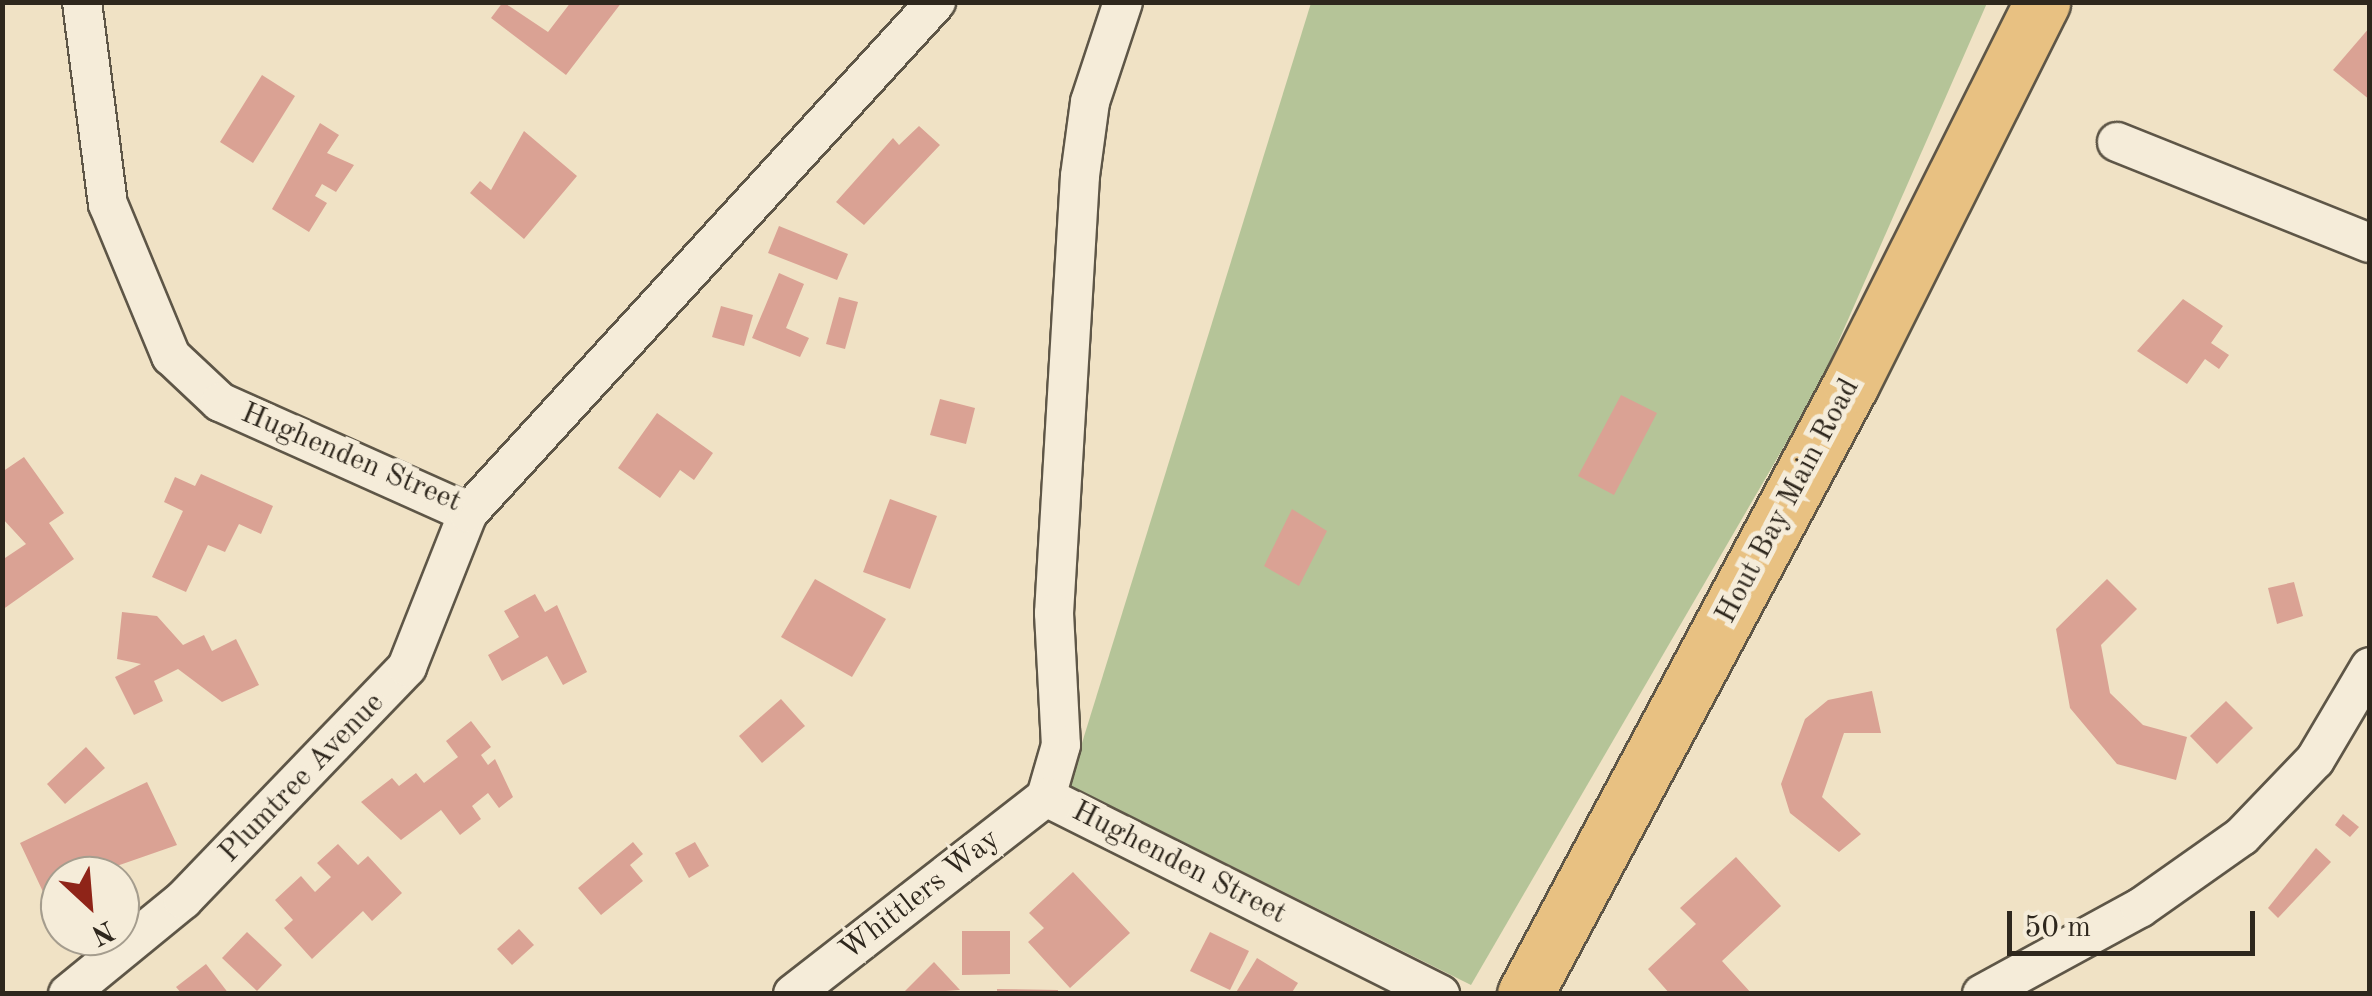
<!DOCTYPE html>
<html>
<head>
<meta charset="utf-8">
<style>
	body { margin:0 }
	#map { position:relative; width:2372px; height:996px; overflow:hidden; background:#f0e2c5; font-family:"Old Standard TT",serif }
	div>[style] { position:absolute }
	.green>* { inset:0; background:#b5c498 }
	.building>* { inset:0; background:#daa294 }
	.roads { filter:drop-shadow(2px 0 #5e5647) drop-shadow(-2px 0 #5e5647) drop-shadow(0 2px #5e5647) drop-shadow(0 -2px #5e5647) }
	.street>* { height:38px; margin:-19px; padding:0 19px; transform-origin:19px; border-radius:19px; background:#f5ecd9 }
	.primary>* { height:55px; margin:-27.5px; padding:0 27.5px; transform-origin:27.5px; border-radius:27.5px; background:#e8c182 }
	span { translate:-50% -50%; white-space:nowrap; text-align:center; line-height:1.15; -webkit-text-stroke:10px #f5ecd9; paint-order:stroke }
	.street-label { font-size:30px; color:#2e271d }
	.frame { position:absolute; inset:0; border:5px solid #2e271d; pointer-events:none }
	.north { position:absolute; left:40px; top:856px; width:100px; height:100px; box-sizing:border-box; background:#f5ecd9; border:2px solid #a59d8e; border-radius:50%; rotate:154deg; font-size:28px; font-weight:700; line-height:40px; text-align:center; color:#2e271d }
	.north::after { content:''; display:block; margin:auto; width:35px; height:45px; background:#8f2418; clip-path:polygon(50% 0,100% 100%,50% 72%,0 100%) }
	.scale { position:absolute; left:2007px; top:911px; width:248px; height:45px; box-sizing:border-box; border:5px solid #2e271d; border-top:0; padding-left:12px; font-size:30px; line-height:35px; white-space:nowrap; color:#2e271d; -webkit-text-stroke:8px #f5ecd9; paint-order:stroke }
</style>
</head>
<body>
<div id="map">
	<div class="green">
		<div style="clip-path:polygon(1311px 3px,1987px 3px,1818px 388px,1471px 985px,1069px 785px)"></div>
	</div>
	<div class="building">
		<div style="clip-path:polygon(503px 2px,548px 32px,571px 2px,622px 2px,566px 75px,491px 18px)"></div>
		<div style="clip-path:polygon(2370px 27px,2370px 100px,2333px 70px)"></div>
		<div style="clip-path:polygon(262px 75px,295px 96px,253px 163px,220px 142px)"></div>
		<div style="clip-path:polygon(320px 123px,339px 135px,327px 153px,354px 165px,336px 192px,322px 184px,315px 196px,327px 203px,309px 232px,272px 209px)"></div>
		<div style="clip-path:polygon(919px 126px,940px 145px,864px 225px,836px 202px,893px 138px,899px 145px)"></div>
		<div style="clip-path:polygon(524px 131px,577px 176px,524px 239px,470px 193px,480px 181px,491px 190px)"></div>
		<div style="clip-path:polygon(779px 226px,848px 254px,837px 280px,768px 253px)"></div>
		<div style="clip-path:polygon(779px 273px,804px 284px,786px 328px,809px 338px,800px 357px,752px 338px)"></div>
		<div style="clip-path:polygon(839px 297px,858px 302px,845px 349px,826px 344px)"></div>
		<div style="clip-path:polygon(2183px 299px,2223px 326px,2211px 343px,2229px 355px,2219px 369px,2205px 359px,2187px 384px,2137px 351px)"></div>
		<div style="clip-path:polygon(721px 306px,753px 315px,744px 346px,712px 337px)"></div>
		<div style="clip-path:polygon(1621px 395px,1657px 413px,1614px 495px,1578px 476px)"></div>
		<div style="clip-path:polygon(940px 399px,975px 408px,966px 444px,930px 435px)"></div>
		<div style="clip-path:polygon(657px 413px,713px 453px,694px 480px,680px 470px,660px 498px,618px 468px)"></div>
		<div style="clip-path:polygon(24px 457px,64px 513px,49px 523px,74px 559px,2px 610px,2px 560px,26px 544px,2px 518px,2px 472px)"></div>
		<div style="clip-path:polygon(201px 474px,273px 506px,261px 534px,239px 524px,225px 552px,208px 545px,186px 592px,152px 577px,183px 511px,164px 502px,175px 477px,195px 486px)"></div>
		<div style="clip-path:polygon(890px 499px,937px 516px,910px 589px,863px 572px)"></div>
		<div style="clip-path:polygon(1292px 509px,1327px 531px,1299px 586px,1264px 566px)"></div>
		<div style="clip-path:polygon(815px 579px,886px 619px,852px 677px,781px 637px)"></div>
		<div style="clip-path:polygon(2107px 579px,2137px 609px,2101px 645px,2110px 693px,2143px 725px,2187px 737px,2176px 780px,2117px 764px,2070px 708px,2056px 629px)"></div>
		<div style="clip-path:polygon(2294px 582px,2303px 616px,2277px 624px,2268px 588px)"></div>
		<div style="clip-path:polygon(535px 594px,545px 612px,557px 605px,587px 672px,563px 685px,547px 656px,502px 681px,488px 655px,519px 637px,504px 611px)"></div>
		<div style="clip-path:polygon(122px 612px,157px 616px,183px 645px,204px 635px,212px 651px,236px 639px,259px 685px,222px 702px,178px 669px,154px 681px,163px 701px,134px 715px,115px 677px,141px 664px,117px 659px)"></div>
		<div style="clip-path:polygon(1872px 691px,1881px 733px,1844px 733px,1822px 797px,1861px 834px,1839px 852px,1790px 813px,1781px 784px,1805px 719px,1828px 700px)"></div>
		<div style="clip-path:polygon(781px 699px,805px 726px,762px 763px,739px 736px)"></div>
		<div style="clip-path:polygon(2226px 701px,2253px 728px,2217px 764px,2190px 736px)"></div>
		<div style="clip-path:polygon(471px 721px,491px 747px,481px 755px,488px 765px,495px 759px,513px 797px,499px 808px,488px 793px,472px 806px,481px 819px,460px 835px,441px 810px,401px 840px,361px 802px,392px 778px,399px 786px,416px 773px,424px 783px,458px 757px,446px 741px)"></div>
		<div style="clip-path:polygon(86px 747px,105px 768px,65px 804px,47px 784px)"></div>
		<div style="clip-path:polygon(147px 782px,177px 845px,88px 876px,60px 876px,60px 889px,45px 896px,20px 843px)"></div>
		<div style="clip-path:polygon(2343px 814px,2359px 827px,2350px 837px,2335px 825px)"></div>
		<div style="clip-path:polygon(633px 842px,643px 854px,630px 865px,643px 881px,601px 915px,578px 888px)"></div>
		<div style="clip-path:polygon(695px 842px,709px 866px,689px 878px,675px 853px)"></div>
		<div style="clip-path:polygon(338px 844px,358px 865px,368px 856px,402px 893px,372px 921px,363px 911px,312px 959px,284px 928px,293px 920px,275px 900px,301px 876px,315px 892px,331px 877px,317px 863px)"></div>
		<div style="clip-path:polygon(2316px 848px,2331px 862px,2278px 918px,2268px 908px)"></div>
		<div style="clip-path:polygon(1736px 857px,1781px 906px,1722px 961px,1752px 994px,1670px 994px,1648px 969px,1696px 924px,1680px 908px)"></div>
		<div style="clip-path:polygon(1073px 872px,1130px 933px,1070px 988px,1028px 942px,1044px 928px,1029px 913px)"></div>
		<div style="clip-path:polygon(519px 929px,534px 945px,512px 965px,497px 949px)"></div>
		<div style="clip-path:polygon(962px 931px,1010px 931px,1010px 974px,962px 975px)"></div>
		<div style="clip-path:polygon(247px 932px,282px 965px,257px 991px,222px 958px)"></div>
		<div style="clip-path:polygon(1210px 932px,1249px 951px,1230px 990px,1190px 971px)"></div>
		<div style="clip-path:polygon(1257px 958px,1298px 983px,1291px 994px,1235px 994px)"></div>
		<div style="clip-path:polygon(934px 962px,960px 990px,902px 994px)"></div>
		<div style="clip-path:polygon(206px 964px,229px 994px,182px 994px,176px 987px)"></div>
		<div style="clip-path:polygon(997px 989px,1058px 990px,1058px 994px,997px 994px)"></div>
	</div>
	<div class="roads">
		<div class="street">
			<div style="left:82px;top:2px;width:204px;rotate:82.7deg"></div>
			<div style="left:108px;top:204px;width:165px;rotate:67.5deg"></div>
			<div style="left:171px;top:356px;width:67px;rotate:43.2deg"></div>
			<div style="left:220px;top:402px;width:272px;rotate:24.1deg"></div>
			<div style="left:1123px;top:2px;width:105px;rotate:108.3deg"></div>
			<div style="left:1090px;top:102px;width:75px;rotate:97.7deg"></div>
			<div style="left:1080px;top:176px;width:438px;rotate:93.4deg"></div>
			<div style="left:1054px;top:613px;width:132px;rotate:87deg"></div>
			<div style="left:1061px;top:745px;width:54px;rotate:106.1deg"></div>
			<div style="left:1046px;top:797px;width:441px;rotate:26.6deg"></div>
			<div style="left:2117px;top:142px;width:272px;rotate:21.8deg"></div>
			<div style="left:68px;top:994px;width:149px;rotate:-39.3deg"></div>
			<div style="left:183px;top:900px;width:323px;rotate:-46.1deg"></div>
			<div style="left:407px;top:667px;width:166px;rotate:-68.4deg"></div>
			<div style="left:468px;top:513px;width:693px;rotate:-47.51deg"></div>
			<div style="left:793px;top:994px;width:321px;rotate:-37.9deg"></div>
			<div style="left:1982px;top:994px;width:180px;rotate:-28.6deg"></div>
			<div style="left:2140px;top:908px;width:125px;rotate:-35.2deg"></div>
			<div style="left:2242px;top:836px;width:105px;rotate:-46.2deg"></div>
			<div style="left:2315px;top:760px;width:108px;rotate:-59.4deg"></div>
		</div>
		<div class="primary">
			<div style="left:1525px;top:994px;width:692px;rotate:-61.88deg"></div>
			<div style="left:1851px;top:384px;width:427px;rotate:-63.4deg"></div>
		</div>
	</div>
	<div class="street-label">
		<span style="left:351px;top:458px;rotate:23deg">Hughenden Street</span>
		<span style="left:1788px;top:501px;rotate:-62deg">Hout Bay Main Road</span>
		<span style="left:302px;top:778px;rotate:-46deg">Plumtree Avenue</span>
		<span style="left:1179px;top:863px;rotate:27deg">Hughenden Street</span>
		<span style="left:920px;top:895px;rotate:-38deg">Whittlers Way</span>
	</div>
	<div class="frame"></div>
	<div class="north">N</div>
	<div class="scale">50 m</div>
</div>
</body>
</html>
